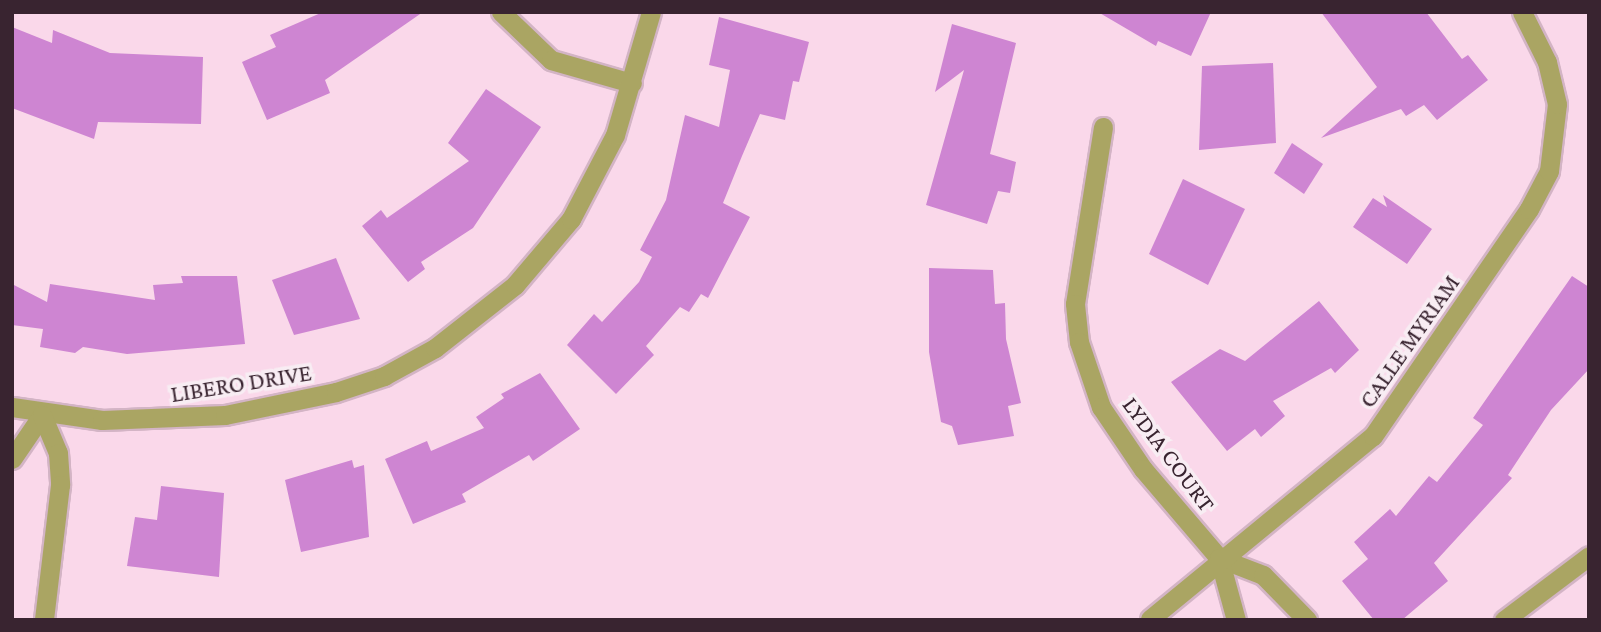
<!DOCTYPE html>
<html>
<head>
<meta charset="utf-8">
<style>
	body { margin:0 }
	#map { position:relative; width:1601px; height:632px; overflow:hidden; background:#fad8ea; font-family:"Crimson Pro",serif }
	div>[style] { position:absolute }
	.building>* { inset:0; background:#ce85d2 }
	.roads { filter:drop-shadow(2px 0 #d3b4c5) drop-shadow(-2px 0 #d3b4c5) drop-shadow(0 2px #d3b4c5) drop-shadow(0 -2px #d3b4c5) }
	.minor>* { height:19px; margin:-9.5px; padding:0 9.5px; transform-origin:9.5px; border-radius:9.5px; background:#aaa563 }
	.tertiary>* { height:19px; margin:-9.5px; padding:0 9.5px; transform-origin:9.5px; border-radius:9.5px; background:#aaa563 }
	span { translate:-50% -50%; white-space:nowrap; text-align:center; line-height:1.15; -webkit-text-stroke:7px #f8edf3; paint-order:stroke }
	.street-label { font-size:24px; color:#392430 }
	.frame { position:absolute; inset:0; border:14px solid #392430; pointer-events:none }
</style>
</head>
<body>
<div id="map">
	<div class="building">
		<div style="clip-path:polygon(323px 12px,423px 12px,325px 80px,330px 93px,267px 120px,242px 62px,276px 47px,270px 35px)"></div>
		<div style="clip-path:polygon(1098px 12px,1211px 12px,1191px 56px,1158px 41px,1156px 46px)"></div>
		<div style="clip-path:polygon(1321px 12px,1426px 12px,1462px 59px,1468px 55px,1488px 80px,1437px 120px,1424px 105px,1406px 116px,1401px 109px,1321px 138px,1377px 87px)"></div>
		<div style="clip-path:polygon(719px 17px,809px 42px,799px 82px,793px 81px,785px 120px,760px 114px,742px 156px,723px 203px,750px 217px,708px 298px,701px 294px,689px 312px,680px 307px,646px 346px,654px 355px,650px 359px,616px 394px,567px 345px,594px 314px,602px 322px,639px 282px,652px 257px,640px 250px,666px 200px,685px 115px,719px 127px,730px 70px,709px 65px)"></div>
		<div style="clip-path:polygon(952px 24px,1016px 43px,990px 154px,1016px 162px,1010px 193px,998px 191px,987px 224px,926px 205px,964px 70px,935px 92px)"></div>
		<div style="clip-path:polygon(12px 27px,52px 43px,53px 30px,110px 53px,203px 57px,201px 124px,98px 122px,94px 139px,12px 108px)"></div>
		<div style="clip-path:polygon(1273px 63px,1276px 143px,1199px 150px,1202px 66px)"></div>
		<div style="clip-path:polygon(486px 89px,541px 127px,473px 228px,421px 262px,425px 269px,408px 282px,362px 226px,381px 210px,387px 218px,469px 161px,448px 143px)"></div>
		<div style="clip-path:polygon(1292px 143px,1323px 164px,1304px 194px,1274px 173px)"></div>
		<div style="clip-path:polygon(1183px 179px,1245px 209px,1208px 285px,1149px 254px)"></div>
		<div style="clip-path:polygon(1383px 195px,1432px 229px,1407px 264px,1353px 227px,1373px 198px,1387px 207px)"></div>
		<div style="clip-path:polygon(336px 258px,360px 319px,294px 335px,272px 280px)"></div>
		<div style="clip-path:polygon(929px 268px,993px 270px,995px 304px,1005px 303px,1006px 339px,1021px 403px,1008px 406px,1014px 436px,958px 445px,952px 426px,941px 422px,929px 352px)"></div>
		<div style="clip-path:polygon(181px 276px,237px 276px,245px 344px,127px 354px,83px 347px,75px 353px,40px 347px,43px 329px,12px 325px,12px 284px,47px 302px,50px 284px,155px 300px,153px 285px,183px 283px)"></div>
		<div style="clip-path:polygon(1572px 276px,1589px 287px,1589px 369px,1551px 410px,1508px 475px,1512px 478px,1434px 563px,1448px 581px,1402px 620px,1374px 620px,1342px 581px,1368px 559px,1354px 542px,1390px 509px,1396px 516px,1429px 476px,1437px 482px,1483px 425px,1473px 418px)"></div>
		<div style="clip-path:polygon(1319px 301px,1359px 350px,1335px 373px,1331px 368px,1273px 401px,1285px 416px,1261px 437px,1255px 429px,1227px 451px,1171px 382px,1220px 349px,1245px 361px)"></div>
		<div style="clip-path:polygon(540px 373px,580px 429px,533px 461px,529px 455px,462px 494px,466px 502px,413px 524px,385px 459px,427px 441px,431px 451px,484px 428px,476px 417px,504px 398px,501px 394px)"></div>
		<div style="clip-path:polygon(352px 460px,354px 468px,364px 465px,369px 537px,301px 552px,285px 480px)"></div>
		<div style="clip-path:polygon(161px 486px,224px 493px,219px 577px,127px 566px,135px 517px,157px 520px)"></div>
	</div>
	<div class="roads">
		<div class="minor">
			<div style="left:501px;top:12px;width:69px;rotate:43.8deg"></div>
			<div style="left:551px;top:60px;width:84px;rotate:15.9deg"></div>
			<div style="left:1103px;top:127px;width:179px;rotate:99deg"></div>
			<div style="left:1075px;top:304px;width:38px;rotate:84deg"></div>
			<div style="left:1079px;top:342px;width:69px;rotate:71.3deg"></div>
			<div style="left:1101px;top:407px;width:75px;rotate:55.9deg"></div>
			<div style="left:1143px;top:469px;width:117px;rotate:49.5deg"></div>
			<div style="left:1219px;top:558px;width:47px;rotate:21.1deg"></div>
			<div style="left:1263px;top:575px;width:63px;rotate:45.6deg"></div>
			<div style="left:12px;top:407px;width:91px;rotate:8.2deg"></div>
			<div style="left:102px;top:420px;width:123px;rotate:-2.3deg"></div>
			<div style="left:225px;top:415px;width:113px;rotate:-11.7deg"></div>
			<div style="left:336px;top:392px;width:51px;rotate:-18.4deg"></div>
			<div style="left:384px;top:376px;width:58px;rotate:-28.8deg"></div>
			<div style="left:435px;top:348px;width:102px;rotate:-38.2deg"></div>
			<div style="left:515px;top:285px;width:87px;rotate:-49.7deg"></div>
			<div style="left:571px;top:219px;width:95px;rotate:-62.4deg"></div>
			<div style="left:615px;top:135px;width:128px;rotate:-73.7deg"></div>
			<div style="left:12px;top:459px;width:53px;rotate:-55.7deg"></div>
			<div style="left:42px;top:415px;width:41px;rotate:67.2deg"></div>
			<div style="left:58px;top:453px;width:32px;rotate:86deg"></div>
			<div style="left:60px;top:485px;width:136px;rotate:96.8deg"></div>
			<div style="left:1219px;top:558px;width:64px;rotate:74.7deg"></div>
			<div style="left:1150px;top:619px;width:288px;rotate:-39.4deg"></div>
			<div style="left:1373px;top:436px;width:275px;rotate:-55.5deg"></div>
			<div style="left:1529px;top:209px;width:43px;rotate:-62.2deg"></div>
			<div style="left:1549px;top:171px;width:67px;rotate:-83.2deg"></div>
			<div style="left:1557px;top:104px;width:43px;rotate:-103.4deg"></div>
			<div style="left:1547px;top:62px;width:56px;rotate:-116.6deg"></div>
		</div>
		<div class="tertiary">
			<div style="left:1504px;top:620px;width:106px;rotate:-37deg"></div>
		</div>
	</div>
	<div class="street-label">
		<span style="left:1409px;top:341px;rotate:-55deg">CALLE MYRIAM</span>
		<span style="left:241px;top:383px;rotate:-9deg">LIBERO DRIVE</span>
		<span style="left:1169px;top:454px;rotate:53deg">LYDIA COURT</span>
	</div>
	<div class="frame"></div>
</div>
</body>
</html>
